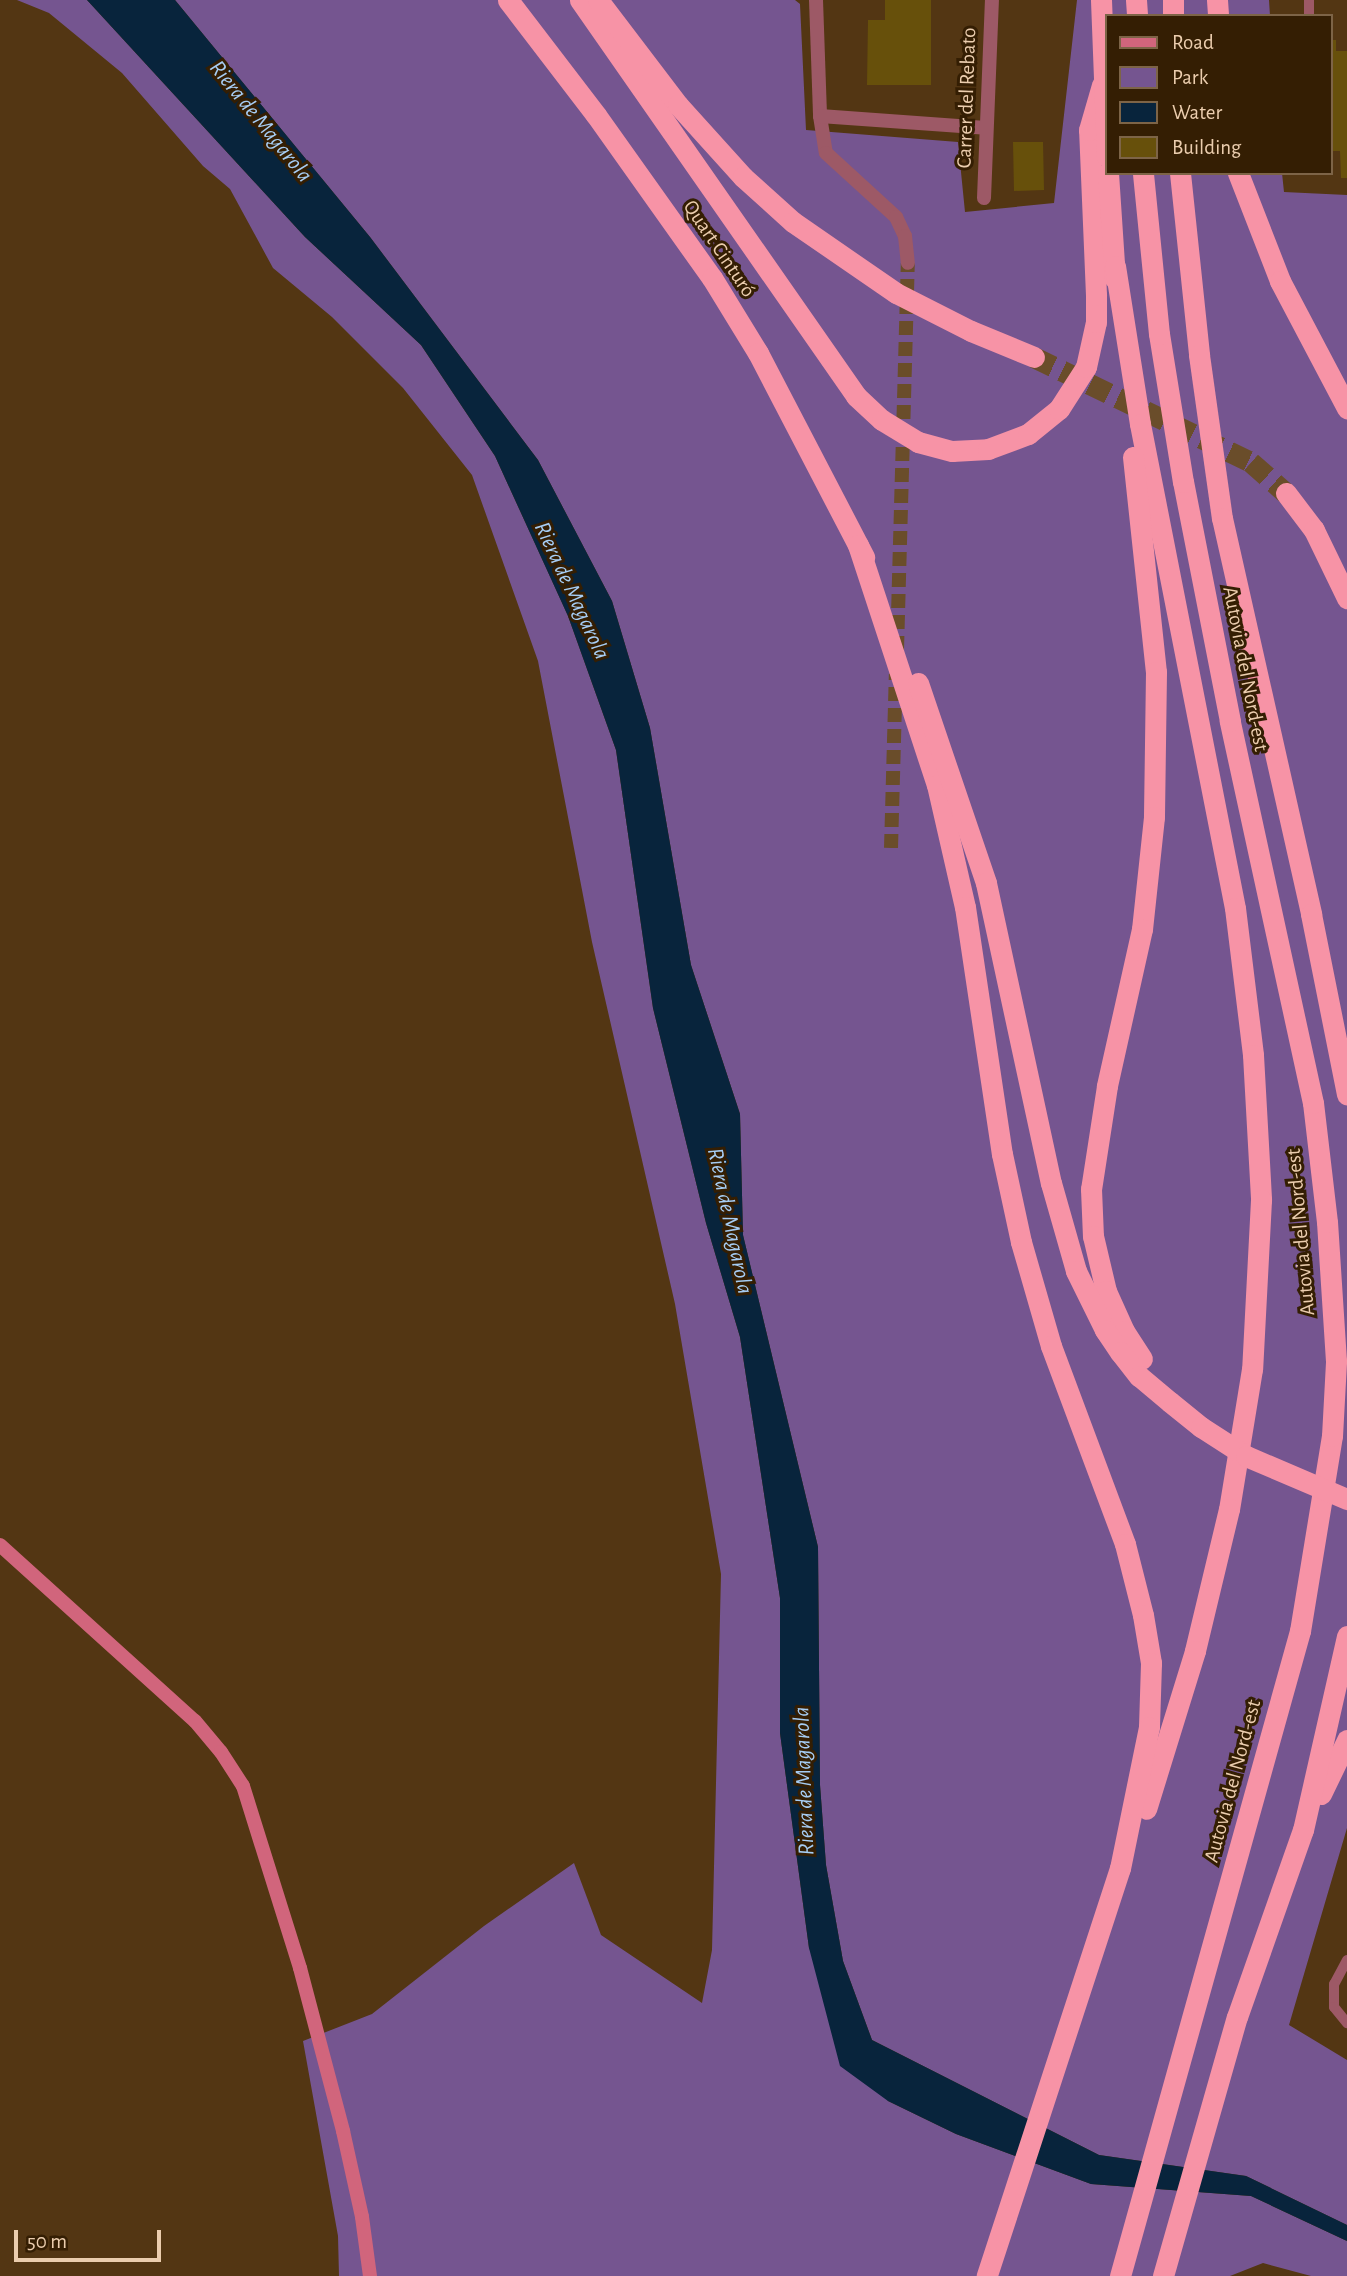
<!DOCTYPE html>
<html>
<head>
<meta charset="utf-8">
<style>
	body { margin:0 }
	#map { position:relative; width:1347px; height:2276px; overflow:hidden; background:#533613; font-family:"Alegreya Sans",sans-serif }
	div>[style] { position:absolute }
	.green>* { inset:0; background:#755590 }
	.water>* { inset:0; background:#08243c }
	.building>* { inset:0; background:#67500b }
	.street-tunnel>* { height:14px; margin-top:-7px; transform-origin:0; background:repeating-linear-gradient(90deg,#6a4d2a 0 14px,transparent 0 21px) }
	.highway-tunnel>* { height:21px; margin-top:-10.5px; transform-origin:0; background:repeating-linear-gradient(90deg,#6a4d2a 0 21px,transparent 0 31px) }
	.lane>* { height:10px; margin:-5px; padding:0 5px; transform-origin:5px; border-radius:5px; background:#9d5966 }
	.street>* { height:14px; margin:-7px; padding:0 7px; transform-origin:7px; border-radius:7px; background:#9d5966 }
	.secondary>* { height:14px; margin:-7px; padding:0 7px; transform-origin:7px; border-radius:7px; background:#d1657c }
	.highway>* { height:21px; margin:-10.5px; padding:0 10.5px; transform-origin:10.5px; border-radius:10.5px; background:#f793a6 }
	.highway-bridge>* { height:21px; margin:-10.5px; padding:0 10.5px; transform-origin:10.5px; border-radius:10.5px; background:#f793a6 }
	span { translate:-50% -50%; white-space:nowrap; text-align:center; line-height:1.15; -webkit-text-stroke:6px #341e03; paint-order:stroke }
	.street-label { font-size:21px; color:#ebcdae }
	.water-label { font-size:23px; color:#a6cdf4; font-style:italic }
	.legend { position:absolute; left:1105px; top:14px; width:228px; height:161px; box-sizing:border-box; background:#341e03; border:2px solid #7d6447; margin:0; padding:9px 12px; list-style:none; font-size:21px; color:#ebcdae }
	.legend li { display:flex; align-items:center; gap:14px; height:35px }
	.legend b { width:35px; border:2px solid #7d6447 }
	.scale { position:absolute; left:14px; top:2230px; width:147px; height:32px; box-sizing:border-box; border:4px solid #ebcdae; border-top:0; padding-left:9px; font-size:21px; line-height:24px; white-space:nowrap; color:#ebcdae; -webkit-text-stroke:5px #341e03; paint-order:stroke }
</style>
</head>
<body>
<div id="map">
	<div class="green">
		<div style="clip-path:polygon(17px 0,87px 0,305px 237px,421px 345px,495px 456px,568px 616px,616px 750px,653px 1008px,706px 1223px,740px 1337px,780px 1598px,780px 1733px,809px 1948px,888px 2101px,956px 2134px,1091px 2184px,1251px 2196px,1347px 2241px,1347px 2276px,1311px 2276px,1263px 2263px,1230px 2276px,339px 2276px,338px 2236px,303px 2041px,372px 2014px,484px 1926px,574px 1863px,601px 1935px,702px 2003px,712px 1950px,721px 1574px,675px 1304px,592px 942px,538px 661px,472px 475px,403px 388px,332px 317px,273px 268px,230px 189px,203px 166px,122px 73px,49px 13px)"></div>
		<div style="clip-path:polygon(175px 0,795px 0,800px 4px,806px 130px,958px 142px,965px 212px,1054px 203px,1077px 0,1269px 0,1270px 16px,1107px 16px,1107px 173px,1282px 173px,1284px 192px,1347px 195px,1347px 1828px,1289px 2025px,1347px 2060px,1347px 2225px,1246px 2176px,1099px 2155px,872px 2040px,843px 1961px,826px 1865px,820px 1785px,818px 1547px,743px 1235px,740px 1114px,691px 965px,650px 728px,612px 601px,538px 460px,370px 237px)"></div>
	</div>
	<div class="water">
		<div style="clip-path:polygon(87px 0,175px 0,370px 237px,538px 460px,612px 601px,650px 728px,691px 965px,740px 1114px,743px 1235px,818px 1547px,820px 1785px,826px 1865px,843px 1961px,872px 2040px,1099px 2155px,1246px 2176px,1347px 2225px,1347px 2241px,1251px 2196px,1091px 2184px,956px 2134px,888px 2101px,840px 2066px,809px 1948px,780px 1733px,780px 1598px,740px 1337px,706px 1223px,653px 1008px,616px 750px,568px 616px,495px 456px,421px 345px,305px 237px)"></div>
	</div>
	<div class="building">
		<div style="clip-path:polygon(885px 0,931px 0,931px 85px,867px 85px,868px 20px,885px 20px)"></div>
		<div style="clip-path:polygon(1331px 40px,1336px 40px,1336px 51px,1347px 51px,1347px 178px,1341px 178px,1340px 151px,1331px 151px)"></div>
		<div style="clip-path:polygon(1013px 142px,1043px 142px,1044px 190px,1014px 191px)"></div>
	</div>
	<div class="street-tunnel">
		<div style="left:897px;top:650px;width:387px;rotate:-88.4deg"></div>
		<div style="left:891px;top:848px;width:174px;rotate:-88.4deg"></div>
	</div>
	<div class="highway-tunnel">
		<div style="left:1034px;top:357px;width:241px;rotate:25.8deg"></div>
		<div style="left:1251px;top:462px;width:47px;rotate:41.5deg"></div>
	</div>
	<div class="lane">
		<div style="left:1309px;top:16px;width:16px;rotate:-90deg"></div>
		<div style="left:1347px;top:1960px;width:27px;rotate:118deg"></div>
		<div style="left:1334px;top:1984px;width:23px;rotate:90deg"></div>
		<div style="left:1334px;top:2007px;width:21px;rotate:51deg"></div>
	</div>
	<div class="street">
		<div style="left:816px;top:0;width:116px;rotate:88deg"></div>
		<div style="left:820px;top:116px;width:37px;rotate:81deg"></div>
		<div style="left:826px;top:153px;width:95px;rotate:42.4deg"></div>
		<div style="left:896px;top:217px;width:21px;rotate:65deg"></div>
		<div style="left:905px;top:236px;width:27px;rotate:84deg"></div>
		<div style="left:820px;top:116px;width:166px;rotate:4.1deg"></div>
		<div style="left:984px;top:198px;width:198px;rotate:-87.7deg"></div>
	</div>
	<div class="secondary">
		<div style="left:0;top:1545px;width:263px;rotate:42.1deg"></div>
		<div style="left:195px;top:1721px;width:40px;rotate:50deg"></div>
		<div style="left:221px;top:1752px;width:40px;rotate:57.1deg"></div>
		<div style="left:243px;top:1786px;width:191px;rotate:72.6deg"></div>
		<div style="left:300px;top:1968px;width:169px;rotate:75.2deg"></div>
		<div style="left:343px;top:2131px;width:88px;rotate:77.5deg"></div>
		<div style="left:362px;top:2217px;width:60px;rotate:82.3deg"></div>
	</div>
	<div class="highway">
		<div style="left:508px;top:0;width:145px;rotate:52.6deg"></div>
		<div style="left:596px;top:115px;width:200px;rotate:54.6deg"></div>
		<div style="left:712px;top:278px;width:88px;rotate:58.5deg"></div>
		<div style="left:758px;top:353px;width:230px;rotate:62.5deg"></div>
		<div style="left:580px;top:0;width:483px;rotate:55.1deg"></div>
		<div style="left:856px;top:396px;width:35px;rotate:43deg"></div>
		<div style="left:882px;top:420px;width:42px;rotate:31.4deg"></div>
		<div style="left:918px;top:442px;width:35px;rotate:15deg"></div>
		<div style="left:952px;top:451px;width:36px;rotate:-3deg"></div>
		<div style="left:988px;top:449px;width:43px;rotate:-20.6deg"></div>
		<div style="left:1028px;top:434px;width:40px;rotate:-39deg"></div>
		<div style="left:1059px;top:409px;width:50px;rotate:-57.3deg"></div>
		<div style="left:1086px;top:367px;width:46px;rotate:-77.5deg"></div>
		<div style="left:1096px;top:322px;width:27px;rotate:-90deg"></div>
		<div style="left:1096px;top:295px;width:165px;rotate:-92.4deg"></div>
		<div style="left:1089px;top:130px;width:47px;rotate:-73.9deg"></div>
		<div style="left:598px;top:0;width:132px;rotate:52.7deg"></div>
		<div style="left:678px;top:105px;width:97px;rotate:47.9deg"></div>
		<div style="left:743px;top:177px;width:67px;rotate:42deg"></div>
		<div style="left:793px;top:222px;width:125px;rotate:34.6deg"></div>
		<div style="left:896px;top:293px;width:84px;rotate:26.9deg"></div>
		<div style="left:971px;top:331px;width:68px;rotate:22.4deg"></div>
		<div style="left:1101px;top:0;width:157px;rotate:87.8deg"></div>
		<div style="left:1136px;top:0;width:16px;rotate:86deg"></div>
		<div style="left:1173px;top:0;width:16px;rotate:90deg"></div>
		<div style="left:1217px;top:0;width:16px;rotate:86deg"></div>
		<div style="left:1108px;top:173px;width:106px;rotate:86.2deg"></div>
		<div style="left:1180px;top:173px;width:183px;rotate:84deg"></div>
		<div style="left:1199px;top:355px;width:165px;rotate:82deg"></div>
		<div style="left:1222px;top:518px;width:406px;rotate:77.3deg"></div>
		<div style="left:1311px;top:914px;width:184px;rotate:78.7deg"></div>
		<div style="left:1238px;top:173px;width:116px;rotate:68.7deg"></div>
		<div style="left:1280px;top:281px;width:144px;rotate:62.2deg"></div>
		<div style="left:1115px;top:266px;width:160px;rotate:81deg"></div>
		<div style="left:1140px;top:424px;width:493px;rotate:78.9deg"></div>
		<div style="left:1235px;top:908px;width:148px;rotate:83deg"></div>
		<div style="left:1253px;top:1055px;width:145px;rotate:86.8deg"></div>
		<div style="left:1261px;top:1200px;width:169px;rotate:93deg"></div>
		<div style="left:1252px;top:1369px;width:142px;rotate:99.3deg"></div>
		<div style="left:1229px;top:1509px;width:146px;rotate:103.5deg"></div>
		<div style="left:1195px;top:1651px;width:165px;rotate:107.2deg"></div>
		<div style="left:1133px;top:457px;width:216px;rotate:83.9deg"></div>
		<div style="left:1156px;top:672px;width:145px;rotate:90.8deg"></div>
		<div style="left:1154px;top:817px;width:113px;rotate:96.1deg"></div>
		<div style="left:1142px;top:929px;width:161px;rotate:102.6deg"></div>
		<div style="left:1107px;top:1086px;width:104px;rotate:98.8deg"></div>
		<div style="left:1091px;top:1189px;width:47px;rotate:87.6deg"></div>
		<div style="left:1093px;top:1236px;width:57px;rotate:76.7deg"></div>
		<div style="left:1106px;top:1291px;width:44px;rotate:65.8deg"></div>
		<div style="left:1124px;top:1331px;width:33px;rotate:57deg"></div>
		<div style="left:1286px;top:493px;width:46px;rotate:52.9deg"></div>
		<div style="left:1314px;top:530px;width:76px;rotate:64.1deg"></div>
		<div style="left:858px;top:545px;width:253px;rotate:71.8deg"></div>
		<div style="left:937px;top:785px;width:125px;rotate:77.1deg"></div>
		<div style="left:965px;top:907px;width:250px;rotate:81.5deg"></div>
		<div style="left:1002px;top:1154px;width:90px;rotate:77.8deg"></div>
		<div style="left:1021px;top:1242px;width:108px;rotate:73.9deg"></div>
		<div style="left:1051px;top:1346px;width:211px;rotate:69.5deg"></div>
		<div style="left:1125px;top:1544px;width:73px;rotate:75.8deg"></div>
		<div style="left:1143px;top:1615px;width:49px;rotate:80.5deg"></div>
		<div style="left:1151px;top:1663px;width:64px;rotate:91.8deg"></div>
		<div style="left:1149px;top:1727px;width:144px;rotate:101.6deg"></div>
		<div style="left:1120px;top:1868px;width:429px;rotate:108.1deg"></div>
		<div style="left:918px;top:683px;width:211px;rotate:71.2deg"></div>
		<div style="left:986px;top:883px;width:307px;rotate:77.8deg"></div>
		<div style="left:1051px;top:1183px;width:91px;rotate:74.1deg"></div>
		<div style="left:1076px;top:1271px;width:66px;rotate:63.8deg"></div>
		<div style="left:1105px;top:1330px;width:27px;rotate:56deg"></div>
		<div style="left:1120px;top:1352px;width:31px;rotate:52deg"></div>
		<div style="left:1139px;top:1376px;width:40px;rotate:40deg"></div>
		<div style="left:1321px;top:1794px;width:60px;rotate:-64.3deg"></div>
		<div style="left:1120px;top:2276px;width:670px;rotate:-74.41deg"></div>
		<div style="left:1300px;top:1631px;width:198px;rotate:-80.7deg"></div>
		<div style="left:1332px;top:1436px;width:75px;rotate:-86.9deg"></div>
		<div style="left:1336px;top:1361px;width:139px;rotate:-93.7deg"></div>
		<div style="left:1327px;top:1222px;width:120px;rotate:-96.7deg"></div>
		<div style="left:1313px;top:1103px;width:391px;rotate:-102.3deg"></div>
		<div style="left:1230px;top:721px;width:244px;rotate:-101.1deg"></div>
		<div style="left:1183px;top:482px;width:150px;rotate:-99.2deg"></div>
		<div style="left:1159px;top:334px;width:162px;rotate:-95.7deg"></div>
		<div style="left:1163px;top:2276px;width:269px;rotate:-74.1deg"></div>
		<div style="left:1237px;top:2017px;width:198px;rotate:-70.6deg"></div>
		<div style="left:1303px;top:1830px;width:199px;rotate:-77.2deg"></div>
	</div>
	<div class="highway-bridge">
		<div style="left:1170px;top:1402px;width:40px;rotate:39deg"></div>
		<div style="left:1201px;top:1427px;width:54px;rotate:32.8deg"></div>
		<div style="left:1246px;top:1456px;width:110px;rotate:23.1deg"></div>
	</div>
	<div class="street-label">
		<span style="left:967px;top:98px;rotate:-88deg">Carrer del Rebato</span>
		<span style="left:719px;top:249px;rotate:56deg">Quart Cinturó</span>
		<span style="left:1245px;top:669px;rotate:79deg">Autovia del Nord-est</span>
		<span style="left:1301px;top:1232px;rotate:-95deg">Autovia del Nord-est</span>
		<span style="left:1233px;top:1781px;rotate:-75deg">Autovia del Nord-est</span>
	</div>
	<div class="water-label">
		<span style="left:260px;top:122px;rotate:51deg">Riera de Magarola</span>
		<span style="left:571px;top:591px;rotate:65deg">Riera de Magarola</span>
		<span style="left:729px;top:1221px;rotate:78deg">Riera de Magarola</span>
		<span style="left:805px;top:1781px;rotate:-92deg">Riera de Magarola</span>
	</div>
	<ul class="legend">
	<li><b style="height:9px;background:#d1657c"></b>Road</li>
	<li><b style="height:19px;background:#755590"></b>Park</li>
	<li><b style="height:19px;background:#08243c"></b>Water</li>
	<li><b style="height:19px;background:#67500b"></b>Building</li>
	</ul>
	<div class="scale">50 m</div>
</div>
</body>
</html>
